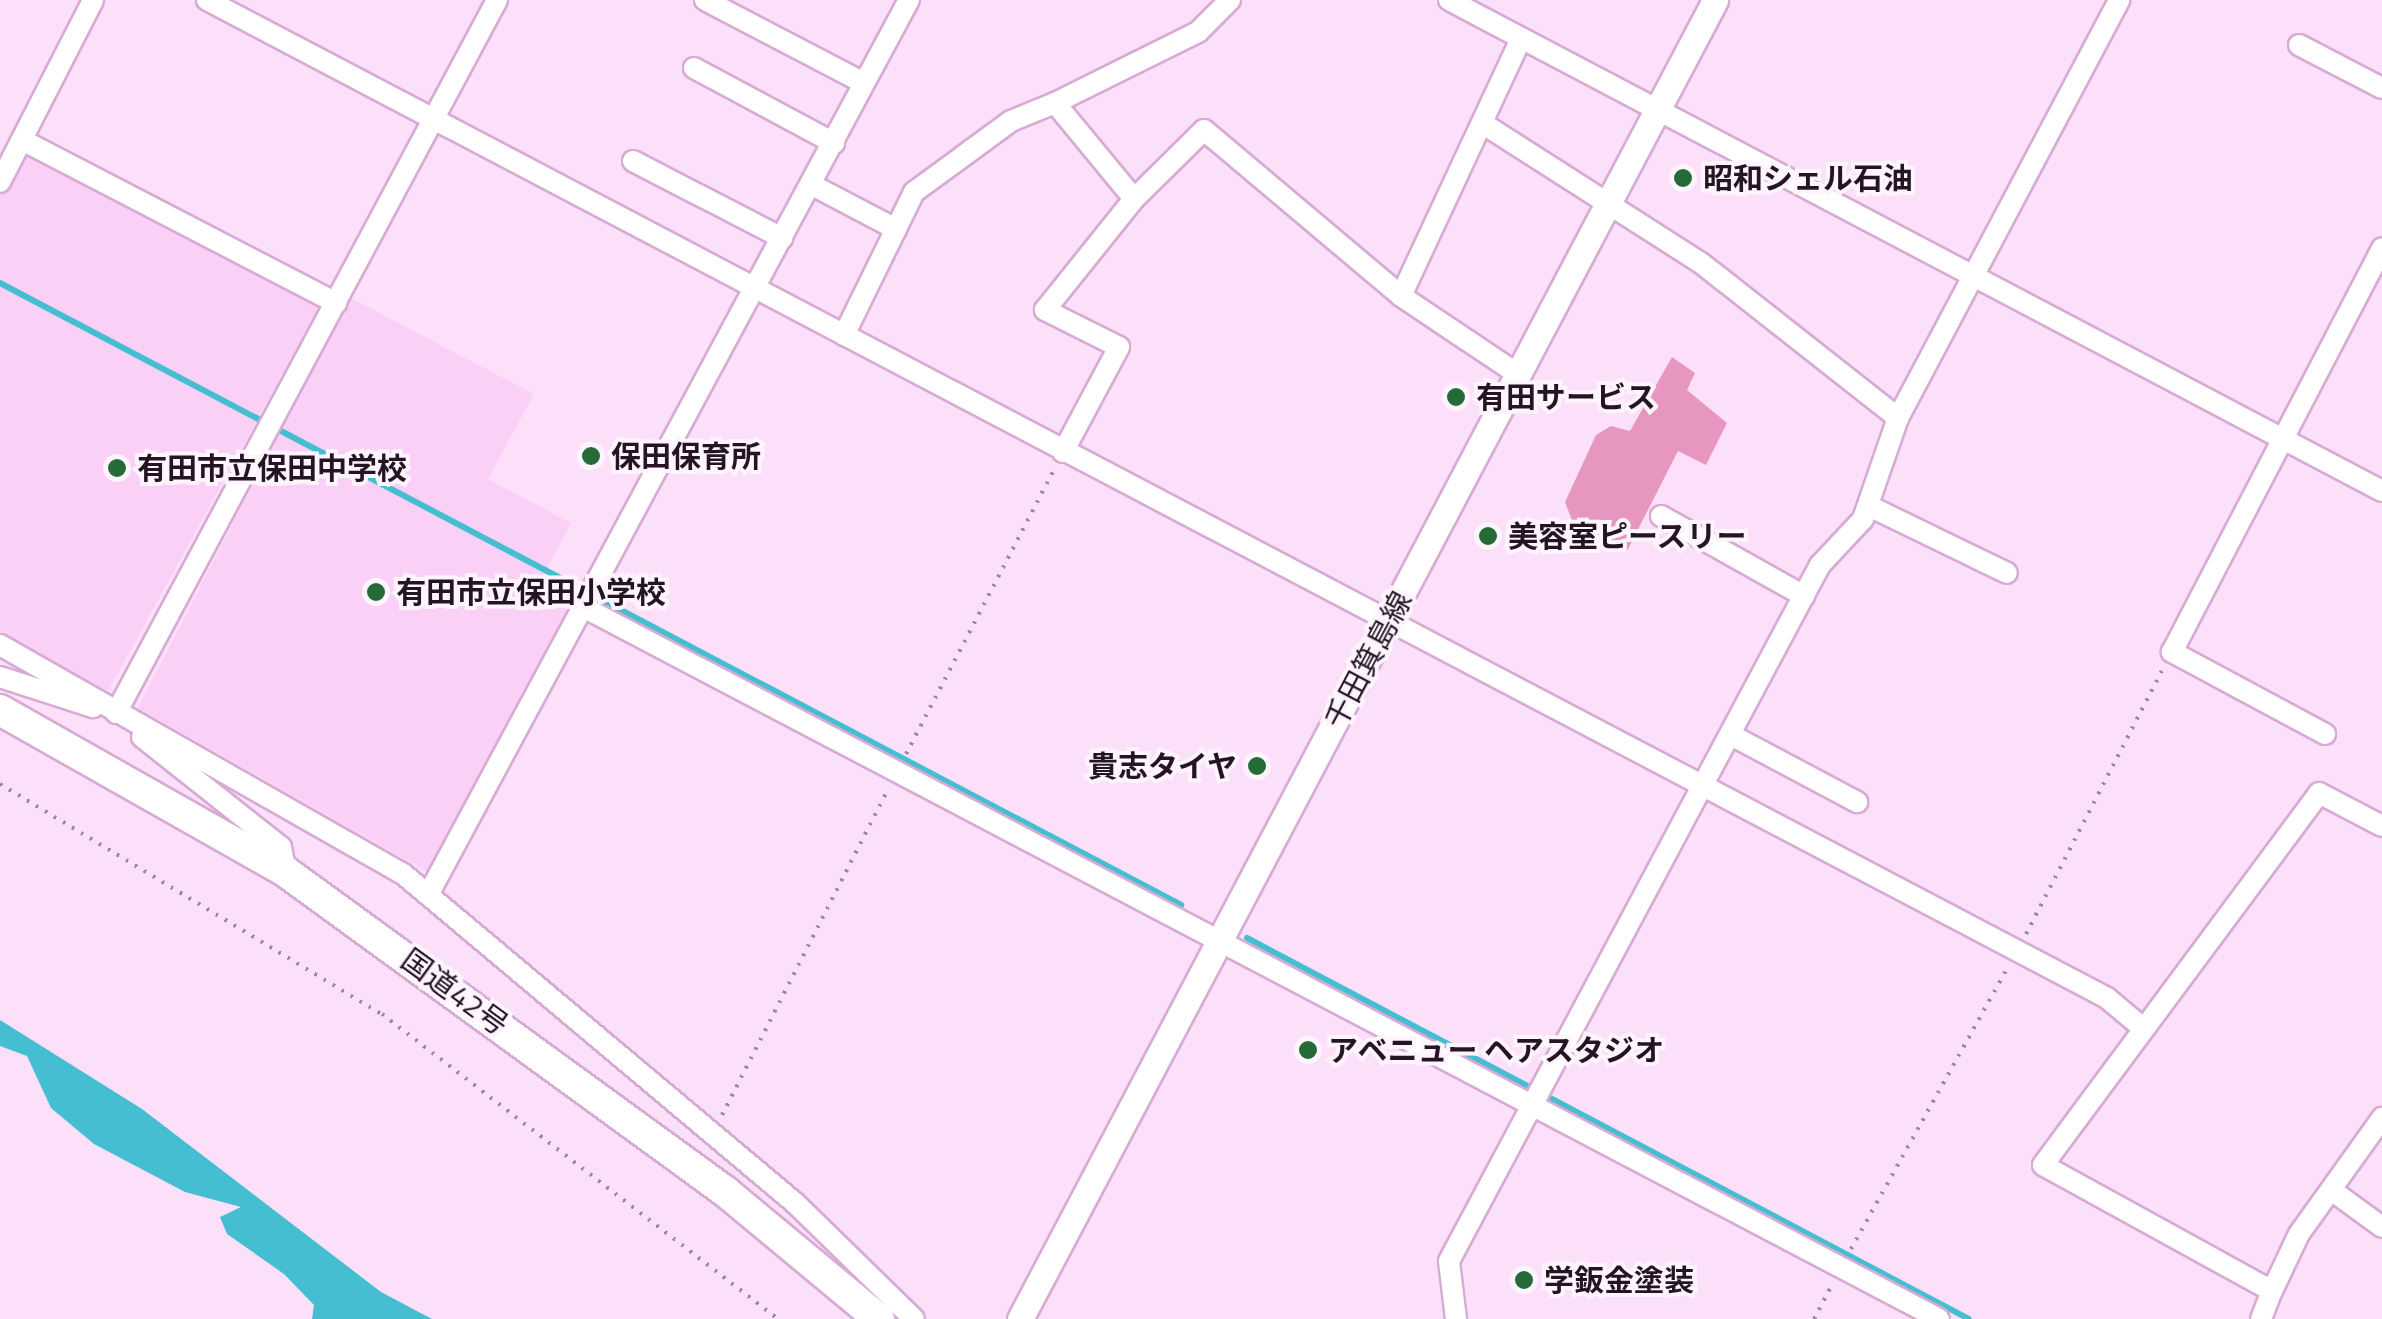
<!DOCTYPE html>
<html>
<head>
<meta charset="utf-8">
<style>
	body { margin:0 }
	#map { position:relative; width:2382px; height:1319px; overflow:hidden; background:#fce0fa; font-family:"Titillium Web","Noto Sans JP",sans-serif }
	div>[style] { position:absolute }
	.built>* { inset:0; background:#fad0f6 }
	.water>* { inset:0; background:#44bed0 }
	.stream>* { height:6px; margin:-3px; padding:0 3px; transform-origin:3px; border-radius:3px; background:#44bed0 }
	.building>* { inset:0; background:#e797bf }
	.path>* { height:4px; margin-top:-2px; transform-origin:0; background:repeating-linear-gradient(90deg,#9e879c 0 2.5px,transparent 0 10.5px) }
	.roads { filter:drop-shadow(2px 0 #d7abd4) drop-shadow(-2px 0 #d7abd4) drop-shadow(0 2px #d7abd4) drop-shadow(0 -2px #d7abd4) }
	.minor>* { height:20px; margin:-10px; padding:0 10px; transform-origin:10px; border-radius:10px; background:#fff }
	.major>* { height:25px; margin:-12.5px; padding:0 12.5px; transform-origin:12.5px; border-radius:12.5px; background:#fff }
	.highway>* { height:30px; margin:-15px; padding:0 15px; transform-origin:15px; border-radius:15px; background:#fff }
	.dots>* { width:28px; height:28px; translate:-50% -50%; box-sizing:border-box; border:5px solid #fef4fd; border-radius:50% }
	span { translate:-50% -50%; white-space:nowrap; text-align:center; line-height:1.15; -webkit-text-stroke:8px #fef4fd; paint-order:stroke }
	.poi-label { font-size:30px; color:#251524; font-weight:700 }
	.left { translate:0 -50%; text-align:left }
	.right { translate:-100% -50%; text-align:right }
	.street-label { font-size:30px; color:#251524 }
</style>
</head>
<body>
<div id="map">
	<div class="built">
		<div style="clip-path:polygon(25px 150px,322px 302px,108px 691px,0 634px,0 196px)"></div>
		<div style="clip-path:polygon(349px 297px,534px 394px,488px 479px,571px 523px,540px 582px,575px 602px,431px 874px,138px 708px)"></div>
	</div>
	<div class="water">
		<div style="clip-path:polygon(0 1020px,142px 1109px,381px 1292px,432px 1319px,312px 1319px,314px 1305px,284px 1274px,227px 1234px,220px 1217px,241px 1207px,185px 1192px,94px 1144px,51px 1108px,27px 1056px,0 1046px)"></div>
	</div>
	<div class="stream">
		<div style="left:0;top:283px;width:1335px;rotate:27.77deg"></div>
		<div style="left:1247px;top:938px;width:816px;rotate:27.82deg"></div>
	</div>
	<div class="building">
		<div style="clip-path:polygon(1672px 357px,1695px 373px,1687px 390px,1727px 423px,1706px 465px,1678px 451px,1627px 551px,1573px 523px,1565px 502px,1596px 435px,1611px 426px,1630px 431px)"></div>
	</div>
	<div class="path">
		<div style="left:906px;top:754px;width:320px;rotate:-62.5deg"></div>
		<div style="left:0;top:784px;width:446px;rotate:31.1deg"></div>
		<div style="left:382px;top:1014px;width:500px;rotate:37.6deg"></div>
		<div style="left:2026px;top:934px;width:296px;rotate:-62.7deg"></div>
		<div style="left:722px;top:1115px;width:366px;rotate:-63deg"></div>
		<div style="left:1851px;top:1249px;width:321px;rotate:-60.9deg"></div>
		<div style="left:1814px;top:1319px;width:41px;rotate:-62.2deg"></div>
	</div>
	<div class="roads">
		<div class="minor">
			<div style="left:207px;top:0;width:2146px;rotate:27.71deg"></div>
			<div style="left:2107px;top:998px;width:48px;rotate:40deg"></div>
			<div style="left:705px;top:0;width:179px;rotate:27.6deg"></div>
			<div style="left:1230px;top:0;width:45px;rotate:135deg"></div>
			<div style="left:1198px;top:32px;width:160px;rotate:153.6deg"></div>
			<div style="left:1055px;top:103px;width:124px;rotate:50.5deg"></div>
			<div style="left:1134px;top:199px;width:98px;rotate:-44.6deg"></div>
			<div style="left:1204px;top:130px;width:258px;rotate:40.1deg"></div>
			<div style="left:1401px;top:296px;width:138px;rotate:33.8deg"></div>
			<div style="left:1449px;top:0;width:1054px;rotate:27.76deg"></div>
			<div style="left:2299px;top:45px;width:93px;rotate:27.4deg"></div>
			<div style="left:694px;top:68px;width:159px;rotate:28.2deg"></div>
			<div style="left:1482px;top:123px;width:260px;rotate:32.6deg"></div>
			<div style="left:1701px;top:263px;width:251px;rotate:38.2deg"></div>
			<div style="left:22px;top:140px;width:354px;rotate:27.4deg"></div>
			<div style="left:633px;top:161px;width:168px;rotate:27.3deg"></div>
			<div style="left:0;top:182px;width:204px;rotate:-62.9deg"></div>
			<div style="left:812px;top:185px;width:95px;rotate:27.6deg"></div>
			<div style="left:1401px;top:296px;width:284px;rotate:-65deg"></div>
			<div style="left:844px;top:335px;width:159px;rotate:-63.9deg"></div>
			<div style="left:914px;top:192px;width:120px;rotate:-36.2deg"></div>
			<div style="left:1011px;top:121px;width:48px;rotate:-22.2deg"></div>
			<div style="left:1063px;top:452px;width:119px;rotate:-61.9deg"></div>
			<div style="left:1119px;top:347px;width:83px;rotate:-153.4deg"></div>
			<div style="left:1045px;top:310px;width:142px;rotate:-51.3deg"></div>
			<div style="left:1869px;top:506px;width:153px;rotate:25.9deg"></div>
			<div style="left:1661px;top:516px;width:164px;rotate:29.2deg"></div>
			<div style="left:585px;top:608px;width:1529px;rotate:27.7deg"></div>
			<div style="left:0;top:645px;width:462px;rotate:29.6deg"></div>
			<div style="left:402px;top:873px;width:513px;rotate:40.02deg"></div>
			<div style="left:795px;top:1203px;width:166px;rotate:44.3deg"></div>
			<div style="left:0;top:677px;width:98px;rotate:17.9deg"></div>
			<div style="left:116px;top:713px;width:808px;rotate:-61.88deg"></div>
			<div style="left:2325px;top:734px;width:174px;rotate:-151.8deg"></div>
			<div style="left:2172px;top:652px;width:455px;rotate:-62.5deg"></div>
			<div style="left:1731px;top:735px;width:143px;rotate:28deg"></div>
			<div style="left:142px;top:737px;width:177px;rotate:38.4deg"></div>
			<div style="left:281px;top:847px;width:25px;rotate:79deg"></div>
			<div style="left:428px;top:895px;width:1016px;rotate:-61.75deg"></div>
			<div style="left:2334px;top:1192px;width:59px;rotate:36.1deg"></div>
			<div style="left:2272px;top:1291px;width:63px;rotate:-64.7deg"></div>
			<div style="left:2299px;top:1234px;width:143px;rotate:-54.4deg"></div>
			<div style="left:1456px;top:1319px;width:58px;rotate:-96.9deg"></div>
			<div style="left:1449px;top:1261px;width:789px;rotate:-61.94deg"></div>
			<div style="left:1820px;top:565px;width:63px;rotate:-46.9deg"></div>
			<div style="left:1863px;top:519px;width:107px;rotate:-70.9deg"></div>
			<div style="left:1898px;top:418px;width:473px;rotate:-62.1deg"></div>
			<div style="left:2261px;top:1319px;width:30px;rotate:-69deg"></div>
			<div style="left:2272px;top:1291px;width:261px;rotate:-151.2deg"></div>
			<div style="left:2043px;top:1165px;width:463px;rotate:-53.4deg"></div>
			<div style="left:2319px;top:793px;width:71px;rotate:27.6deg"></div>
		</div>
		<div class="major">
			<div style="left:1020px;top:1319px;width:1491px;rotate:-62.21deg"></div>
		</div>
		<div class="highway">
			<div style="left:0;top:710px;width:329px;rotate:29.5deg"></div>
			<div style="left:286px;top:872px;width:544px;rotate:36.03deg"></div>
			<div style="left:726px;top:1192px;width:199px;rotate:39.7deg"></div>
		</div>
	</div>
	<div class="dots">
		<div style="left:1683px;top:178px;background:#256b37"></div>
		<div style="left:1456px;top:397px;background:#256b37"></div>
		<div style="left:591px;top:456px;background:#256b37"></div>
		<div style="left:117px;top:468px;background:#256b37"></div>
		<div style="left:1488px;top:536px;background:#256b37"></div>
		<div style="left:376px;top:592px;background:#256b37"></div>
		<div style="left:1257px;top:766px;background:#256b37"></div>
		<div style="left:1308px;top:1050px;background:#256b37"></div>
		<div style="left:1524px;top:1280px;background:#256b37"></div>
	</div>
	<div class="poi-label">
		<span class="left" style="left:1703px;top:178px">昭和シェル石油</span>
		<span class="left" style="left:1476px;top:397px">有田サービス</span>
		<span class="left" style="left:611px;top:456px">保田保育所</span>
		<span class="left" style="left:137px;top:468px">有田市立保田中学校</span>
		<span class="left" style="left:1508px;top:536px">美容室ピースリー</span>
		<span class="left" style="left:396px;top:592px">有田市立保田小学校</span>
		<span class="right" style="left:1237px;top:766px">貴志タイヤ</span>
		<span class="left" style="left:1328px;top:1050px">アベニュー ヘアスタジオ</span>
		<span class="left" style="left:1544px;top:1280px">学鈑金塗装</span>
	</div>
	<div class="street-label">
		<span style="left:1368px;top:660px;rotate:-62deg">千田箕島線</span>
		<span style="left:455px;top:992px;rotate:36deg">国道42号</span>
	</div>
</div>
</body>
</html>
